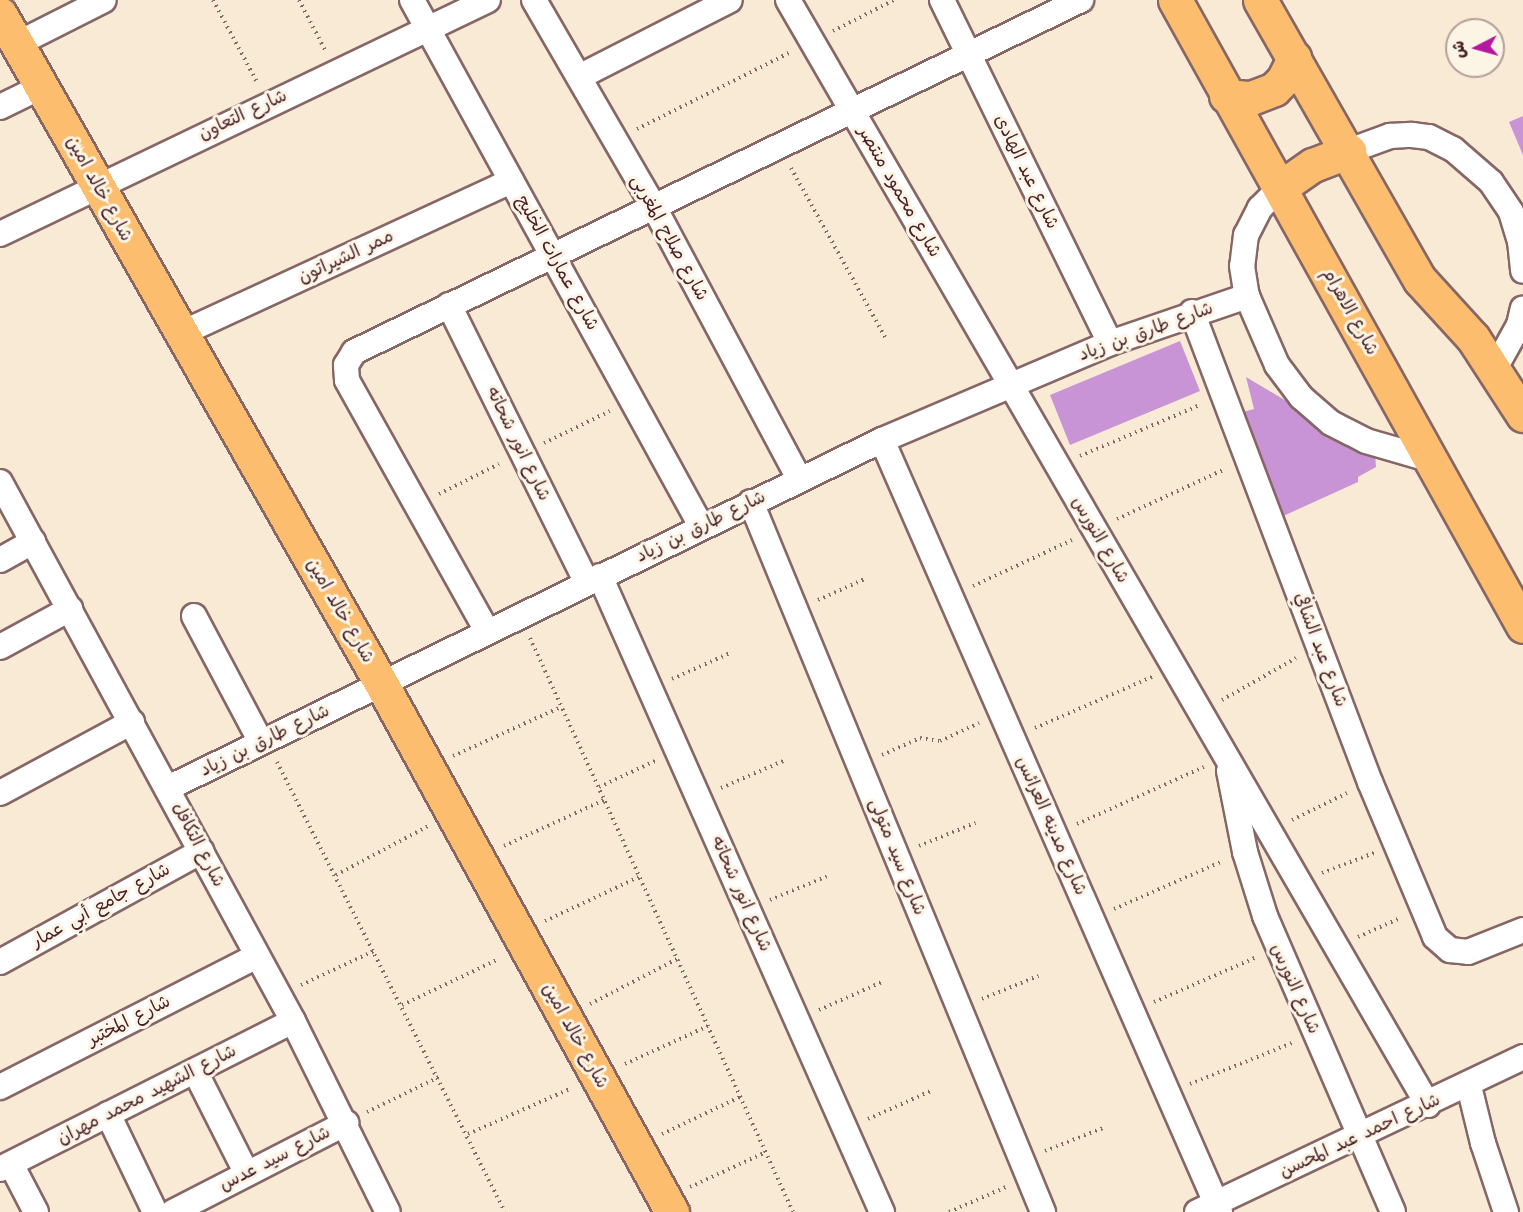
<!DOCTYPE html>
<html>
<head>
<meta charset="utf-8">
<style>
	body { margin:0 }
	#map { position:relative; width:1523px; height:1212px; overflow:hidden; background:#f8ead4; font-family:"Architects Daughter","Playpen Sans Arabic",sans-serif }
	div>[style] { position:absolute }
	.building>* { inset:0; background:#c994d6 }
	.path>* { height:4px; margin-top:-2px; transform-origin:0; background:repeating-linear-gradient(90deg,#876666 0 1.5px,transparent 0 6px) }
	.roads { filter:drop-shadow(2px 0 #876666) drop-shadow(-2px 0 #876666) drop-shadow(0 2px #876666) drop-shadow(0 -2px #876666) }
	.street>* { height:24px; margin:-12px; padding:0 12px; transform-origin:12px; border-radius:12px; background:#fff }
	.primary>* { height:33px; margin:-16.5px; padding:0 16.5px; transform-origin:16.5px; border-radius:16.5px; background:#fcbd6f }
	span { translate:-50% -50%; white-space:nowrap; text-align:center; line-height:1.15; -webkit-text-stroke:6px #fcf5e5; paint-order:stroke }
	.street-label { font-size:18px; color:#4a1f2b }
	.north { position:absolute; left:1445px; top:18px; width:60px; height:60px; box-sizing:border-box; background:#fcf5e5; border:2px solid #b59f9b; border-radius:50%; rotate:264deg; font-size:16px; font-weight:700; line-height:24px; text-align:center; color:#4a1f2b }
	.north::after { content:''; display:block; margin:auto; width:21px; height:27px; background:#b5179e; clip-path:polygon(50% 0,100% 100%,50% 72%,0 100%) }
</style>
</head>
<body>
<div id="map">
	<div class="building">
		<div style="clip-path:polygon(1523px 116px,1523px 155px,1509px 122px)"></div>
		<div style="clip-path:polygon(1180px 341px,1200px 391px,1070px 445px,1050px 395px)"></div>
		<div style="clip-path:polygon(1246px 377px,1375px 454px,1376px 467px,1358px 477px,1358px 482px,1281px 517px,1239px 413px,1254px 409px)"></div>
	</div>
	<div class="path">
		<div style="left:213px;top:0;width:95px;rotate:61.8deg"></div>
		<div style="left:299px;top:0;width:56px;rotate:62.5deg"></div>
		<div style="left:833px;top:31px;width:68px;rotate:-26.9deg"></div>
		<div style="left:637px;top:129px;width:170px;rotate:-26.6deg"></div>
		<div style="left:791px;top:168px;width:196px;rotate:60.9deg"></div>
		<div style="left:544px;top:443px;width:73px;rotate:-25.9deg"></div>
		<div style="left:1080px;top:456px;width:130px;rotate:-23deg"></div>
		<div style="left:439px;top:494px;width:67px;rotate:-26.6deg"></div>
		<div style="left:1117px;top:519px;width:119px;rotate:-24.8deg"></div>
		<div style="left:973px;top:586px;width:109px;rotate:-24.9deg"></div>
		<div style="left:818px;top:600px;width:54px;rotate:-24.2deg"></div>
		<div style="left:530px;top:638px;width:631px;rotate:65.38deg"></div>
		<div style="left:672px;top:679px;width:64px;rotate:-24.1deg"></div>
		<div style="left:1222px;top:700px;width:85px;rotate:-29.6deg"></div>
		<div style="left:1035px;top:728px;width:128px;rotate:-23.6deg"></div>
		<div style="left:882px;top:755px;width:42px;rotate:-24.1deg"></div>
		<div style="left:920px;top:738px;width:20px;rotate:9deg"></div>
		<div style="left:940px;top:741px;width:43px;rotate:-24.8deg"></div>
		<div style="left:453px;top:756px;width:119px;rotate:-24.4deg"></div>
		<div style="left:277px;top:762px;width:504px;rotate:63.13deg"></div>
		<div style="left:599px;top:787px;width:62px;rotate:-24.9deg"></div>
		<div style="left:721px;top:788px;width:68px;rotate:-23.5deg"></div>
		<div style="left:1292px;top:820px;width:61px;rotate:-26.1deg"></div>
		<div style="left:1077px;top:824px;width:139px;rotate:-24.2deg"></div>
		<div style="left:504px;top:846px;width:110px;rotate:-24.7deg"></div>
		<div style="left:919px;top:846px;width:61px;rotate:-22.3deg"></div>
		<div style="left:1322px;top:873px;width:56px;rotate:-21deg"></div>
		<div style="left:336px;top:875px;width:104px;rotate:-28deg"></div>
		<div style="left:770px;top:900px;width:65px;rotate:-22.6deg"></div>
		<div style="left:1114px;top:909px;width:119px;rotate:-23.8deg"></div>
		<div style="left:545px;top:921px;width:104px;rotate:-25.1deg"></div>
		<div style="left:1358px;top:937px;width:46px;rotate:-24.3deg"></div>
		<div style="left:301px;top:985px;width:81px;rotate:-25deg"></div>
		<div style="left:982px;top:999px;width:61px;rotate:-22.3deg"></div>
		<div style="left:1154px;top:1002px;width:112px;rotate:-23.6deg"></div>
		<div style="left:590px;top:1004px;width:98px;rotate:-27.3deg"></div>
		<div style="left:402px;top:1005px;width:107px;rotate:-25.4deg"></div>
		<div style="left:819px;top:1010px;width:71px;rotate:-24deg"></div>
		<div style="left:625px;top:1064px;width:91px;rotate:-24.6deg"></div>
		<div style="left:1190px;top:1084px;width:110px;rotate:-21.9deg"></div>
		<div style="left:367px;top:1112px;width:80px;rotate:-25.9deg"></div>
		<div style="left:868px;top:1119px;width:69px;rotate:-24deg"></div>
		<div style="left:468px;top:1134px;width:114px;rotate:-23.9deg"></div>
		<div style="left:662px;top:1134px;width:86px;rotate:-25.4deg"></div>
		<div style="left:1045px;top:1151px;width:62px;rotate:-21.6deg"></div>
		<div style="left:690px;top:1187px;width:84px;rotate:-24.7deg"></div>
		<div style="left:949px;top:1212px;width:62px;rotate:-23.7deg"></div>
	</div>
	<div class="roads">
		<div class="street">
			<div style="left:412px;top:0;width:600px;rotate:61.21deg"></div>
			<div style="left:534px;top:0;width:239px;rotate:59.9deg"></div>
			<div style="left:654px;top:207px;width:308px;rotate:61.9deg"></div>
			<div style="left:788px;top:0;width:1277px;rotate:59.92deg"></div>
			<div style="left:942px;top:0;width:382px;rotate:63.9deg"></div>
			<div style="left:17px;top:44px;width:97px;rotate:-26.8deg"></div>
			<div style="left:579px;top:77px;width:169px;rotate:-27deg"></div>
			<div style="left:0;top:107px;width:46px;rotate:-26deg"></div>
			<div style="left:1349px;top:151px;width:44px;rotate:-20.1deg"></div>
			<div style="left:1390px;top:136px;width:22px;rotate:-3deg"></div>
			<div style="left:1412px;top:135px;width:17px;rotate:7deg"></div>
			<div style="left:1429px;top:137px;width:27px;rotate:27deg"></div>
			<div style="left:1453px;top:149px;width:50px;rotate:41deg"></div>
			<div style="left:1491px;top:182px;width:36px;rotate:56deg"></div>
			<div style="left:1511px;top:212px;width:30px;rotate:73deg"></div>
			<div style="left:1520px;top:241px;width:30px;rotate:84deg"></div>
			<div style="left:1281px;top:187px;width:30px;rotate:135deg"></div>
			<div style="left:1260px;top:208px;width:30px;rotate:117deg"></div>
			<div style="left:1246px;top:235px;width:31px;rotate:97deg"></div>
			<div style="left:1242px;top:266px;width:30px;rotate:81deg"></div>
			<div style="left:1247px;top:296px;width:75px;rotate:66.5deg"></div>
			<div style="left:1277px;top:365px;width:40px;rotate:53deg"></div>
			<div style="left:1301px;top:397px;width:40px;rotate:41deg"></div>
			<div style="left:1331px;top:423px;width:39px;rotate:27deg"></div>
			<div style="left:1366px;top:441px;width:69px;rotate:16.1deg"></div>
			<div style="left:0;top:234px;width:541px;rotate:-25.62deg"></div>
			<div style="left:449px;top:305px;width:310px;rotate:63.6deg"></div>
			<div style="left:1192px;top:312px;width:503px;rotate:69.26deg"></div>
			<div style="left:1370px;top:782px;width:168px;rotate:67.2deg"></div>
			<div style="left:1435px;top:937px;width:20px;rotate:41deg"></div>
			<div style="left:1450px;top:950px;width:18px;rotate:6deg"></div>
			<div style="left:1468px;top:952px;width:59px;rotate:-21.8deg"></div>
			<div style="left:180px;top:334px;width:365px;rotate:-24.8deg"></div>
			<div style="left:1494px;top:370px;width:51px;rotate:-60.9deg"></div>
			<div style="left:1519px;top:325px;width:17px;rotate:-77deg"></div>
			<div style="left:882px;top:440px;width:843px;rotate:66.36deg"></div>
			<div style="left:0;top:482px;width:613px;rotate:61.47deg"></div>
			<div style="left:293px;top:1021px;width:213px;rotate:63.6deg"></div>
			<div style="left:751px;top:502px;width:768px;rotate:67.64deg"></div>
			<div style="left:0;top:560px;width:38px;rotate:-29deg"></div>
			<div style="left:600px;top:576px;width:696px;rotate:66.09deg"></div>
			<div style="left:194px;top:616px;width:143px;rotate:62deg"></div>
			<div style="left:487px;top:631px;width:287px;rotate:-119.2deg"></div>
			<div style="left:347px;top:380px;width:15px;rotate:-94deg"></div>
			<div style="left:346px;top:365px;width:15px;rotate:-58deg"></div>
			<div style="left:354px;top:352px;width:808px;rotate:-25.84deg"></div>
			<div style="left:0;top:647px;width:80px;rotate:-28.5deg"></div>
			<div style="left:1229px;top:771px;width:83px;rotate:78.8deg"></div>
			<div style="left:1245px;top:852px;width:67px;rotate:72.6deg"></div>
			<div style="left:1265px;top:916px;width:322px;rotate:66.6deg"></div>
			<div style="left:168px;top:788px;width:794px;rotate:-25.98deg"></div>
			<div style="left:882px;top:440px;width:248px;rotate:-23deg"></div>
			<div style="left:1110px;top:343px;width:145px;rotate:-18.9deg"></div>
			<div style="left:0;top:793px;width:150px;rotate:-28.3deg"></div>
			<div style="left:0;top:962px;width:230px;rotate:-28.8deg"></div>
			<div style="left:195px;top:1071px;width:115px;rotate:63.2deg"></div>
			<div style="left:1469px;top:1086px;width:59px;rotate:76.2deg"></div>
			<div style="left:1483px;top:1143px;width:73px;rotate:71.6deg"></div>
			<div style="left:0;top:1087px;width:288px;rotate:-27deg"></div>
			<div style="left:108px;top:1114px;width:109px;rotate:64.4deg"></div>
			<div style="left:11px;top:1164px;width:54px;rotate:62.5deg"></div>
			<div style="left:0;top:1169px;width:328px;rotate:-26.8deg"></div>
			<div style="left:173px;top:1212px;width:195px;rotate:-27.2deg"></div>
			<div style="left:1197px;top:1212px;width:361px;rotate:-25.4deg"></div>
		</div>
		<div class="primary">
			<div style="left:1175px;top:0;width:716px;rotate:60.93deg"></div>
			<div style="left:1260px;top:0;width:322px;rotate:60.3deg"></div>
			<div style="left:1420px;top:280px;width:79px;rotate:47.6deg"></div>
			<div style="left:1473px;top:338px;width:92px;rotate:57deg"></div>
			<div style="left:0;top:14px;width:770px;rotate:60.34deg"></div>
			<div style="left:381px;top:683px;width:604px;rotate:61.19deg"></div>
			<div style="left:1226px;top:96px;width:25px;rotate:5deg"></div>
			<div style="left:1251px;top:98px;width:25px;rotate:-21deg"></div>
			<div style="left:1274px;top:89px;width:13px;rotate:-45deg"></div>
			<div style="left:1283px;top:80px;width:25px;rotate:-63deg"></div>
			<div style="left:1281px;top:187px;width:39px;rotate:-35deg"></div>
			<div style="left:1313px;top:165px;width:39px;rotate:-21deg"></div>
		</div>
	</div>
	<div class="street-label">
		<span style="left:243px;top:115px;rotate:-25deg">شارع التعاون</span>
		<span style="left:1026px;top:172px;rotate:64deg">شارع عبد الهادى</span>
		<span style="left:99px;top:189px;rotate:61deg">شارع خالد امين</span>
		<span style="left:899px;top:192px;rotate:60deg">شارع محمود منتصر</span>
		<span style="left:669px;top:238px;rotate:61deg">شارع صلاح المغربى</span>
		<span style="left:346px;top:257px;rotate:-25deg">ممر الشيراتون</span>
		<span style="left:557px;top:263px;rotate:61deg">شارع عمارات الخليج</span>
		<span style="left:1350px;top:312px;rotate:61deg">شارع الاهرام</span>
		<span style="left:1146px;top:332px;rotate:-20deg">شارع طارق بن زياد</span>
		<span style="left:518px;top:444px;rotate:64deg">شارع انور شحاته</span>
		<span style="left:701px;top:527px;rotate:-26deg">شارع طارق بن زياد</span>
		<span style="left:1100px;top:540px;rotate:60deg">شارع النورس</span>
		<span style="left:340px;top:611px;rotate:60deg">شارع خالد امين</span>
		<span style="left:1320px;top:650px;rotate:69deg">شارع عبد الشافي</span>
		<span style="left:265px;top:741px;rotate:-26deg">شارع طارق بن زياد</span>
		<span style="left:1051px;top:826px;rotate:66deg">شارع مدينه العرائس</span>
		<span style="left:198px;top:845px;rotate:62deg">شارع التكافل</span>
		<span style="left:897px;top:857px;rotate:68deg">شارع سيد متولى</span>
		<span style="left:741px;top:894px;rotate:66deg">شارع انور شحاته</span>
		<span style="left:101px;top:906px;rotate:-29deg">شارع جامع أبي عمار</span>
		<span style="left:1295px;top:989px;rotate:66deg">شارع النورس</span>
		<span style="left:129px;top:1021px;rotate:-27deg">شارع المختبر</span>
		<span style="left:575px;top:1036px;rotate:61deg">شارع خالد امين</span>
		<span style="left:147px;top:1095px;rotate:-27deg">شارع الشهيد محمد مهران</span>
		<span style="left:1360px;top:1136px;rotate:-25deg">شارع احمد عبد المحسن</span>
		<span style="left:275px;top:1159px;rotate:-27deg">شارع سيد عدس</span>
	</div>
	<div class="north">ش</div>
</div>
</body>
</html>
